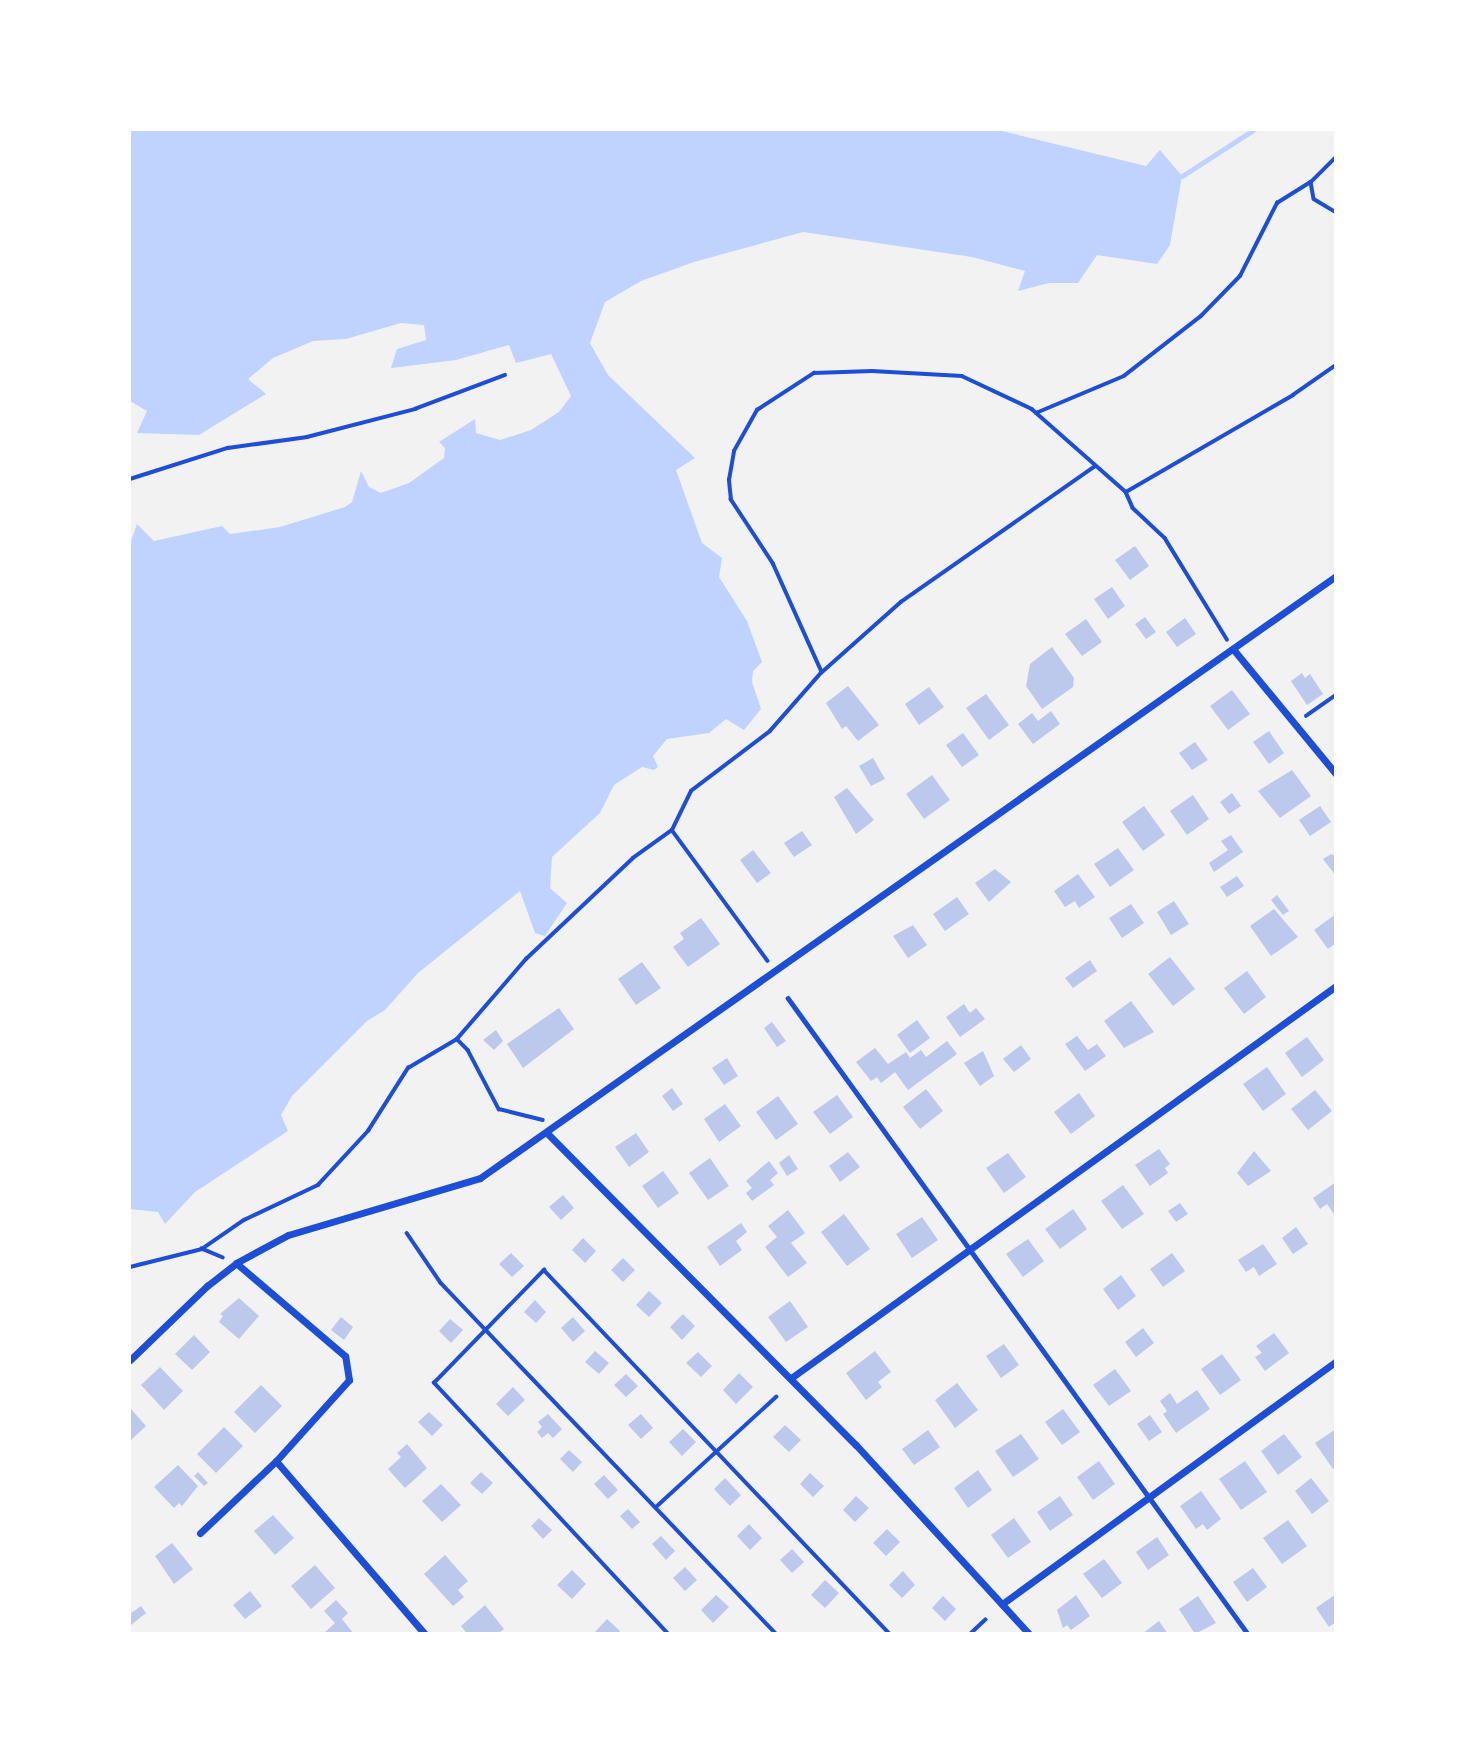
<!DOCTYPE html>
<html>
<head>
<meta charset="utf-8">
<style>
	body { margin:0 }
	#map { position:relative; width:1465px; height:1763px; overflow:hidden; background:#f2f2f2; font-family:Manrope,sans-serif }
	div>[style] { position:absolute }
	.water>* { inset:0; background:#bfd3fe }
	.stream>* { height:5px; margin:-2.5px; padding:0 2.5px; transform-origin:2.5px; border-radius:2.5px; background:#bfd3fe }
	.building>* { inset:0; background:#bdc9ec }
	.path>* { height:3.5px; margin:-1.75px; padding:0 1.75px; transform-origin:1.75px; border-radius:1.75px; background:#1d4ed8 }
	.service>* { height:4.5px; margin:-2.25px; padding:0 2.25px; transform-origin:2.25px; border-radius:2.25px; background:#1d4ed8 }
	.minor>* { height:7px; margin:-3.5px; padding:0 3.5px; transform-origin:3.5px; border-radius:3.5px; background:#1d4ed8 }
	span { translate:-50% -50%; white-space:nowrap; text-align:center; line-height:1.15; -webkit-text-stroke:5px #fff; paint-order:stroke }
	.frame { position:absolute; inset:0; border:131px solid #fff; pointer-events:none }
</style>
</head>
<body>
<div id="map">
	<div class="water">
		<div style="clip-path:polygon(130px 130px,998px 130px,1146px 166px,1160px 150px,1182px 176px,1170px 245px,1157px 264px,1097px 255px,1078px 283px,1049px 283px,1018px 291px,1025px 271px,972px 257px,803px 232px,694px 262px,641px 281px,605px 302px,590px 343px,608px 375px,695px 458px,676px 470px,702px 543px,722px 558px,719px 577px,747px 621px,762px 662px,753px 671px,752px 682px,761px 709px,744px 730px,726px 719px,709px 733px,667px 739px,653px 756px,658px 767px,654px 770px,642px 767px,614px 785px,600px 813px,552px 857px,550px 888px,567px 903px,545px 936px,535px 933px,520px 891px,418px 973px,385px 1010px,367px 1021px,292px 1096px,281px 1115px,288px 1131px,195px 1192px,165px 1224px,158px 1212px,130px 1209px,130px 544px,137px 524px,154px 541px,222px 526px,230px 534px,280px 527px,345px 507px,352px 502px,361px 471px,369px 487px,381px 493px,409px 483px,444px 458px,445px 448px,439px 442px,475px 419px,476px 433px,500px 440px,531px 430px,559px 412px,571px 396px,551px 354px,516px 363px,509px 345px,456px 360px,391px 368px,397px 349px,426px 340px,424px 325px,401px 323px,346px 339px,313px 341px,273px 358px,248px 379px,266px 394px,199px 435px,137px 433px,147px 411px,130px 401px)"></div>
	</div>
	<div class="stream">
		<div style="left:1182px;top:176px;width:85px;rotate:-32.9deg"></div>
	</div>
	<div class="building">
		<div style="clip-path:polygon(1135px 546px,1149px 566px,1130px 580px,1115px 560px)"></div>
		<div style="clip-path:polygon(1112px 587px,1125px 606px,1108px 619px,1094px 599px)"></div>
		<div style="clip-path:polygon(1145px 617px,1156px 632px,1146px 639px,1135px 624px)"></div>
		<div style="clip-path:polygon(1185px 618px,1196px 634px,1177px 647px,1166px 632px)"></div>
		<div style="clip-path:polygon(1086px 619px,1102px 642px,1082px 656px,1065px 634px)"></div>
		<div style="clip-path:polygon(1052px 647px,1074px 678px,1073px 687px,1042px 709px,1026px 686px,1030px 664px)"></div>
		<div style="clip-path:polygon(1302px 673px,1305px 678px,1310px 674px,1323px 694px,1307px 705px,1291px 681px)"></div>
		<div style="clip-path:polygon(848px 686px,879px 725px,858px 741px,846px 726px,842px 729px,826px 703px)"></div>
		<div style="clip-path:polygon(929px 687px,944px 707px,919px 725px,905px 704px)"></div>
		<div style="clip-path:polygon(1232px 690px,1250px 714px,1228px 730px,1210px 706px)"></div>
		<div style="clip-path:polygon(986px 694px,1009px 725px,989px 740px,966px 708px)"></div>
		<div style="clip-path:polygon(1051px 711px,1060px 724px,1033px 744px,1018px 724px,1032px 713px,1038px 721px)"></div>
		<div style="clip-path:polygon(1269px 731px,1284px 753px,1269px 764px,1253px 742px)"></div>
		<div style="clip-path:polygon(963px 733px,979px 755px,962px 767px,946px 745px)"></div>
		<div style="clip-path:polygon(1195px 742px,1208px 760px,1192px 770px,1179px 753px)"></div>
		<div style="clip-path:polygon(873px 758px,885px 779px,871px 786px,859px 766px)"></div>
		<div style="clip-path:polygon(1292px 770px,1311px 796px,1280px 818px,1258px 791px)"></div>
		<div style="clip-path:polygon(932px 775px,950px 800px,924px 819px,906px 794px)"></div>
		<div style="clip-path:polygon(847px 788px,874px 820px,856px 834px,834px 797px)"></div>
		<div style="clip-path:polygon(1232px 793px,1241px 806px,1229px 814px,1220px 802px)"></div>
		<div style="clip-path:polygon(1193px 795px,1209px 819px,1187px 835px,1170px 811px)"></div>
		<div style="clip-path:polygon(1144px 806px,1165px 835px,1143px 851px,1122px 822px)"></div>
		<div style="clip-path:polygon(1320px 806px,1331px 822px,1310px 836px,1299px 820px)"></div>
		<div style="clip-path:polygon(802px 831px,812px 845px,794px 857px,784px 843px)"></div>
		<div style="clip-path:polygon(1231px 835px,1243px 852px,1214px 872px,1209px 863px,1228px 850px,1221px 841px)"></div>
		<div style="clip-path:polygon(1118px 848px,1134px 870px,1110px 887px,1094px 864px)"></div>
		<div style="clip-path:polygon(753px 850px,771px 873px,757px 883px,740px 860px)"></div>
		<div style="clip-path:polygon(1331px 854px,1336px 856px,1336px 876px,1323px 859px)"></div>
		<div style="clip-path:polygon(995px 869px,1011px 882px,989px 902px,975px 883px)"></div>
		<div style="clip-path:polygon(1078px 874px,1095px 897px,1079px 908px,1075px 901px,1065px 907px,1054px 891px)"></div>
		<div style="clip-path:polygon(1237px 876px,1244px 886px,1227px 897px,1220px 887px)"></div>
		<div style="clip-path:polygon(1277px 895px,1289px 911px,1283px 915px,1271px 900px)"></div>
		<div style="clip-path:polygon(957px 897px,969px 914px,945px 931px,933px 914px)"></div>
		<div style="clip-path:polygon(1174px 901px,1189px 924px,1171px 935px,1157px 912px)"></div>
		<div style="clip-path:polygon(1131px 904px,1144px 923px,1122px 938px,1109px 918px)"></div>
		<div style="clip-path:polygon(1274px 909px,1298px 937px,1271px 956px,1250px 926px)"></div>
		<div style="clip-path:polygon(1336px 914px,1336px 943px,1328px 949px,1314px 930px)"></div>
		<div style="clip-path:polygon(701px 918px,720px 944px,688px 967px,673px 947px,684px 939px,680px 933px)"></div>
		<div style="clip-path:polygon(913px 925px,927px 945px,908px 958px,893px 936px)"></div>
		<div style="clip-path:polygon(1170px 957px,1195px 989px,1173px 1006px,1148px 974px)"></div>
		<div style="clip-path:polygon(1090px 960px,1097px 971px,1073px 988px,1065px 978px)"></div>
		<div style="clip-path:polygon(642px 962px,661px 988px,636px 1005px,618px 979px)"></div>
		<div style="clip-path:polygon(1247px 971px,1266px 997px,1244px 1014px,1224px 988px)"></div>
		<div style="clip-path:polygon(1131px 1001px,1154px 1032px,1124px 1048px,1104px 1021px)"></div>
		<div style="clip-path:polygon(964px 1004px,970px 1013px,976px 1008px,985px 1019px,960px 1037px,946px 1017px)"></div>
		<div style="clip-path:polygon(559px 1008px,574px 1029px,523px 1068px,507px 1044px)"></div>
		<div style="clip-path:polygon(917px 1020px,930px 1038px,910px 1053px,897px 1035px)"></div>
		<div style="clip-path:polygon(772px 1022px,786px 1041px,777px 1047px,764px 1028px)"></div>
		<div style="clip-path:polygon(496px 1030px,503px 1041px,494px 1050px,483px 1040px)"></div>
		<div style="clip-path:polygon(1077px 1036px,1088px 1050px,1097px 1044px,1106px 1056px,1085px 1071px,1065px 1044px)"></div>
		<div style="clip-path:polygon(1307px 1037px,1324px 1060px,1302px 1077px,1285px 1053px)"></div>
		<div style="clip-path:polygon(947px 1041px,957px 1054px,908px 1090px,895px 1072px,881px 1083px,877px 1077px,871px 1081px,856px 1062px,875px 1048px,888px 1064px,906px 1052px,910px 1058px,921px 1050px,926px 1057px)"></div>
		<div style="clip-path:polygon(1021px 1045px,1031px 1059px,1014px 1072px,1003px 1059px)"></div>
		<div style="clip-path:polygon(983px 1051px,994px 1076px,980px 1086px,964px 1063px)"></div>
		<div style="clip-path:polygon(727px 1058px,738px 1076px,724px 1085px,712px 1068px)"></div>
		<div style="clip-path:polygon(1267px 1067px,1286px 1094px,1263px 1111px,1243px 1084px)"></div>
		<div style="clip-path:polygon(672px 1088px,683px 1104px,673px 1111px,662px 1096px)"></div>
		<div style="clip-path:polygon(926px 1089px,943px 1111px,920px 1129px,903px 1107px)"></div>
		<div style="clip-path:polygon(1315px 1090px,1332px 1111px,1308px 1130px,1291px 1109px)"></div>
		<div style="clip-path:polygon(1079px 1093px,1095px 1116px,1071px 1134px,1054px 1112px)"></div>
		<div style="clip-path:polygon(837px 1095px,853px 1117px,830px 1134px,813px 1112px)"></div>
		<div style="clip-path:polygon(778px 1096px,798px 1124px,776px 1140px,756px 1112px)"></div>
		<div style="clip-path:polygon(725px 1104px,741px 1126px,719px 1142px,704px 1119px)"></div>
		<div style="clip-path:polygon(636px 1133px,649px 1152px,629px 1167px,615px 1147px)"></div>
		<div style="clip-path:polygon(1159px 1149px,1170px 1164px,1165px 1168px,1168px 1173px,1150px 1186px,1135px 1165px)"></div>
		<div style="clip-path:polygon(1254px 1151px,1271px 1171px,1248px 1186px,1237px 1173px)"></div>
		<div style="clip-path:polygon(848px 1152px,860px 1167px,840px 1182px,829px 1166px)"></div>
		<div style="clip-path:polygon(1008px 1153px,1026px 1177px,1004px 1193px,986px 1168px)"></div>
		<div style="clip-path:polygon(789px 1155px,798px 1169px,787px 1176px,779px 1163px)"></div>
		<div style="clip-path:polygon(710px 1158px,729px 1186px,708px 1200px,689px 1173px)"></div>
		<div style="clip-path:polygon(769px 1161px,778px 1173px,770px 1180px,774px 1185px,752px 1201px,746px 1193px,752px 1188px,746px 1181px)"></div>
		<div style="clip-path:polygon(663px 1171px,679px 1193px,658px 1208px,642px 1186px)"></div>
		<div style="clip-path:polygon(1336px 1182px,1336px 1217px,1327px 1204px,1320px 1209px,1313px 1198px)"></div>
		<div style="clip-path:polygon(1123px 1185px,1144px 1214px,1122px 1229px,1101px 1201px)"></div>
		<div style="clip-path:polygon(563px 1195px,574px 1208px,561px 1220px,549px 1207px)"></div>
		<div style="clip-path:polygon(1180px 1203px,1188px 1214px,1176px 1222px,1168px 1211px)"></div>
		<div style="clip-path:polygon(1073px 1209px,1087px 1229px,1060px 1249px,1045px 1229px)"></div>
		<div style="clip-path:polygon(788px 1210px,805px 1233px,791px 1243px,807px 1263px,788px 1277px,765px 1247px,777px 1237px,768px 1226px)"></div>
		<div style="clip-path:polygon(844px 1214px,870px 1249px,847px 1266px,821px 1232px)"></div>
		<div style="clip-path:polygon(922px 1217px,938px 1240px,912px 1258px,896px 1234px)"></div>
		<div style="clip-path:polygon(741px 1223px,747px 1232px,736px 1241px,742px 1250px,720px 1266px,707px 1247px)"></div>
		<div style="clip-path:polygon(1296px 1227px,1308px 1244px,1293px 1254px,1282px 1238px)"></div>
		<div style="clip-path:polygon(583px 1238px,596px 1251px,585px 1263px,572px 1250px)"></div>
		<div style="clip-path:polygon(1028px 1239px,1044px 1261px,1023px 1277px,1006px 1254px)"></div>
		<div style="clip-path:polygon(1263px 1244px,1277px 1264px,1259px 1276px,1254px 1267px,1246px 1272px,1238px 1260px)"></div>
		<div style="clip-path:polygon(511px 1253px,524px 1266px,512px 1277px,499px 1264px)"></div>
		<div style="clip-path:polygon(1172px 1253px,1185px 1271px,1163px 1287px,1150px 1269px)"></div>
		<div style="clip-path:polygon(623px 1258px,635px 1270px,623px 1282px,611px 1270px)"></div>
		<div style="clip-path:polygon(1121px 1275px,1136px 1296px,1118px 1310px,1103px 1289px)"></div>
		<div style="clip-path:polygon(649px 1291px,662px 1303px,649px 1317px,636px 1305px)"></div>
		<div style="clip-path:polygon(239px 1298px,259px 1316px,239px 1339px,219px 1322px,223px 1316px,220px 1314px)"></div>
		<div style="clip-path:polygon(535px 1300px,546px 1312px,536px 1323px,524px 1312px)"></div>
		<div style="clip-path:polygon(790px 1301px,808px 1327px,786px 1342px,768px 1317px)"></div>
		<div style="clip-path:polygon(683px 1314px,695px 1326px,682px 1340px,670px 1327px)"></div>
		<div style="clip-path:polygon(341px 1317px,353px 1327px,344px 1340px,331px 1330px)"></div>
		<div style="clip-path:polygon(573px 1317px,585px 1331px,573px 1342px,561px 1328px)"></div>
		<div style="clip-path:polygon(450px 1319px,463px 1330px,451px 1343px,439px 1331px)"></div>
		<div style="clip-path:polygon(1143px 1328px,1154px 1343px,1136px 1357px,1125px 1342px)"></div>
		<div style="clip-path:polygon(1274px 1333px,1289px 1353px,1265px 1371px,1255px 1357px,1262px 1353px,1256px 1346px)"></div>
		<div style="clip-path:polygon(194px 1335px,210px 1352px,192px 1370px,175px 1354px)"></div>
		<div style="clip-path:polygon(1004px 1344px,1019px 1365px,1001px 1378px,986px 1356px)"></div>
		<div style="clip-path:polygon(595px 1351px,609px 1363px,599px 1374px,585px 1362px)"></div>
		<div style="clip-path:polygon(875px 1351px,891px 1372px,878px 1382px,882px 1387px,866px 1400px,846px 1373px)"></div>
		<div style="clip-path:polygon(698px 1352px,712px 1366px,701px 1377px,686px 1363px)"></div>
		<div style="clip-path:polygon(1222px 1354px,1241px 1380px,1220px 1395px,1201px 1369px)"></div>
		<div style="clip-path:polygon(160px 1367px,183px 1391px,164px 1410px,141px 1385px)"></div>
		<div style="clip-path:polygon(1115px 1369px,1131px 1391px,1109px 1406px,1093px 1385px)"></div>
		<div style="clip-path:polygon(739px 1373px,753px 1387px,736px 1404px,723px 1390px)"></div>
		<div style="clip-path:polygon(626px 1374px,638px 1386px,626px 1397px,614px 1385px)"></div>
		<div style="clip-path:polygon(957px 1383px,978px 1410px,955px 1428px,935px 1400px)"></div>
		<div style="clip-path:polygon(261px 1385px,282px 1406px,255px 1433px,234px 1412px)"></div>
		<div style="clip-path:polygon(513px 1387px,525px 1400px,508px 1416px,496px 1404px)"></div>
		<div style="clip-path:polygon(1197px 1390px,1210px 1409px,1176px 1433px,1163px 1414px,1167px 1411px,1160px 1401px,1170px 1393px,1177px 1404px)"></div>
		<div style="clip-path:polygon(130px 1408px,146px 1426px,130px 1441px)"></div>
		<div style="clip-path:polygon(1063px 1409px,1080px 1432px,1062px 1445px,1045px 1422px)"></div>
		<div style="clip-path:polygon(429px 1412px,443px 1425px,432px 1436px,418px 1422px)"></div>
		<div style="clip-path:polygon(548px 1414px,562px 1429px,553px 1438px,548px 1433px,542px 1438px,537px 1432px,542px 1427px,538px 1422px)"></div>
		<div style="clip-path:polygon(641px 1414px,653px 1428px,641px 1439px,628px 1425px)"></div>
		<div style="clip-path:polygon(1150px 1415px,1162px 1432px,1149px 1441px,1137px 1424px)"></div>
		<div style="clip-path:polygon(785px 1425px,801px 1440px,789px 1452px,773px 1437px)"></div>
		<div style="clip-path:polygon(224px 1427px,243px 1446px,216px 1473px,197px 1454px)"></div>
		<div style="clip-path:polygon(683px 1429px,696px 1442px,682px 1456px,669px 1442px)"></div>
		<div style="clip-path:polygon(1336px 1429px,1336px 1468px,1333px 1469px,1315px 1443px)"></div>
		<div style="clip-path:polygon(928px 1430px,940px 1447px,914px 1465px,902px 1449px)"></div>
		<div style="clip-path:polygon(1021px 1434px,1039px 1459px,1013px 1477px,995px 1451px)"></div>
		<div style="clip-path:polygon(1284px 1434px,1302px 1457px,1278px 1475px,1261px 1451px)"></div>
		<div style="clip-path:polygon(407px 1444px,427px 1468px,405px 1488px,388px 1469px,401px 1457px,397px 1453px)"></div>
		<div style="clip-path:polygon(569px 1450px,582px 1462px,573px 1472px,560px 1459px)"></div>
		<div style="clip-path:polygon(1099px 1461px,1115px 1484px,1093px 1500px,1077px 1477px)"></div>
		<div style="clip-path:polygon(1245px 1461px,1267px 1492px,1241px 1510px,1219px 1479px)"></div>
		<div style="clip-path:polygon(178px 1465px,198px 1486px,182px 1506px,179px 1503px,174px 1508px,154px 1487px)"></div>
		<div style="clip-path:polygon(978px 1470px,992px 1490px,968px 1508px,954px 1488px)"></div>
		<div style="clip-path:polygon(198px 1472px,208px 1483px,204px 1486px,194px 1476px)"></div>
		<div style="clip-path:polygon(481px 1472px,493px 1483px,482px 1494px,470px 1483px)"></div>
		<div style="clip-path:polygon(810px 1473px,824px 1486px,813px 1497px,800px 1484px)"></div>
		<div style="clip-path:polygon(604px 1475px,618px 1490px,608px 1499px,594px 1484px)"></div>
		<div style="clip-path:polygon(725px 1478px,741px 1495px,730px 1506px,714px 1489px)"></div>
		<div style="clip-path:polygon(1311px 1478px,1329px 1501px,1312px 1514px,1295px 1491px)"></div>
		<div style="clip-path:polygon(441px 1484px,461px 1505px,442px 1522px,422px 1501px)"></div>
		<div style="clip-path:polygon(1201px 1491px,1221px 1519px,1207px 1530px,1203px 1524px,1196px 1529px,1180px 1506px)"></div>
		<div style="clip-path:polygon(856px 1496px,869px 1508px,855px 1522px,843px 1510px)"></div>
		<div style="clip-path:polygon(1060px 1496px,1073px 1515px,1050px 1531px,1037px 1512px)"></div>
		<div style="clip-path:polygon(628px 1509px,640px 1522px,632px 1529px,620px 1516px)"></div>
		<div style="clip-path:polygon(273px 1515px,294px 1538px,275px 1555px,254px 1531px)"></div>
		<div style="clip-path:polygon(539px 1518px,552px 1530px,543px 1539px,531px 1526px)"></div>
		<div style="clip-path:polygon(1014px 1518px,1031px 1542px,1008px 1558px,991px 1535px)"></div>
		<div style="clip-path:polygon(1288px 1520px,1307px 1546px,1282px 1564px,1263px 1538px)"></div>
		<div style="clip-path:polygon(749px 1524px,762px 1538px,750px 1550px,737px 1536px)"></div>
		<div style="clip-path:polygon(887px 1529px,900px 1542px,886px 1556px,873px 1543px)"></div>
		<div style="clip-path:polygon(661px 1536px,675px 1551px,666px 1560px,652px 1544px)"></div>
		<div style="clip-path:polygon(1157px 1537px,1169px 1555px,1148px 1570px,1136px 1552px)"></div>
		<div style="clip-path:polygon(172px 1543px,193px 1569px,174px 1584px,155px 1556px)"></div>
		<div style="clip-path:polygon(792px 1549px,804px 1562px,792px 1573px,780px 1560px)"></div>
		<div style="clip-path:polygon(445px 1555px,468px 1581px,458px 1590px,464px 1597px,453px 1606px,424px 1574px)"></div>
		<div style="clip-path:polygon(1104px 1559px,1122px 1583px,1102px 1598px,1083px 1574px)"></div>
		<div style="clip-path:polygon(315px 1565px,335px 1588px,311px 1609px,291px 1586px)"></div>
		<div style="clip-path:polygon(685px 1567px,697px 1580px,685px 1591px,673px 1578px)"></div>
		<div style="clip-path:polygon(1253px 1568px,1267px 1587px,1247px 1602px,1233px 1582px)"></div>
		<div style="clip-path:polygon(572px 1570px,586px 1584px,572px 1599px,557px 1585px)"></div>
		<div style="clip-path:polygon(903px 1571px,915px 1585px,902px 1598px,889px 1585px)"></div>
		<div style="clip-path:polygon(825px 1580px,839px 1593px,825px 1608px,811px 1595px)"></div>
		<div style="clip-path:polygon(250px 1591px,262px 1606px,245px 1619px,233px 1605px)"></div>
		<div style="clip-path:polygon(1336px 1594px,1336px 1622px,1329px 1627px,1316px 1608px)"></div>
		<div style="clip-path:polygon(716px 1595px,729px 1607px,713px 1623px,701px 1610px)"></div>
		<div style="clip-path:polygon(1076px 1595px,1090px 1616px,1071px 1630px,1067px 1625px,1063px 1628px,1057px 1610px)"></div>
		<div style="clip-path:polygon(943px 1596px,956px 1609px,945px 1621px,932px 1608px)"></div>
		<div style="clip-path:polygon(1198px 1596px,1216px 1623px,1195px 1634px,1179px 1609px)"></div>
		<div style="clip-path:polygon(336px 1600px,348px 1613px,342px 1619px,354px 1634px,323px 1634px,335px 1623px,324px 1611px)"></div>
		<div style="clip-path:polygon(485px 1605px,504px 1629px,498px 1634px,467px 1634px,461px 1626px)"></div>
		<div style="clip-path:polygon(141px 1606px,146px 1613px,131px 1625px,130px 1614px)"></div>
		<div style="clip-path:polygon(607px 1619px,620px 1631px,618px 1634px,595px 1632px)"></div>
		<div style="clip-path:polygon(1159px 1621px,1168px 1634px,1142px 1634px)"></div>
	</div>
	<div class="path">
		<div style="left:1311px;top:182px;width:17px;rotate:80deg"></div>
		<div style="left:1314px;top:199px;width:26px;rotate:31deg"></div>
		<div style="left:1036px;top:413px;width:95px;rotate:-22.8deg"></div>
		<div style="left:1124px;top:376px;width:98px;rotate:-37.9deg"></div>
		<div style="left:1201px;top:316px;width:56px;rotate:-45.7deg"></div>
		<div style="left:1240px;top:276px;width:82px;rotate:-63.1deg"></div>
		<div style="left:1277px;top:203px;width:40px;rotate:-32deg"></div>
		<div style="left:1311px;top:182px;width:35px;rotate:-45deg"></div>
		<div style="left:130px;top:479px;width:103px;rotate:-17.6deg"></div>
		<div style="left:228px;top:448px;width:80px;rotate:-7.9deg"></div>
		<div style="left:307px;top:437px;width:112px;rotate:-14.5deg"></div>
		<div style="left:415px;top:409px;width:96px;rotate:-20.7deg"></div>
		<div style="left:1126px;top:492px;width:193px;rotate:-30.1deg"></div>
		<div style="left:1293px;top:395px;width:52px;rotate:-34.9deg"></div>
		<div style="left:821px;top:671px;width:117px;rotate:-114.2deg"></div>
		<div style="left:773px;top:564px;width:77px;rotate:-123.3deg"></div>
		<div style="left:731px;top:500px;width:20px;rotate:-96deg"></div>
		<div style="left:729px;top:480px;width:29px;rotate:-80deg"></div>
		<div style="left:734px;top:451px;width:47px;rotate:-60.7deg"></div>
		<div style="left:757px;top:410px;width:68px;rotate:-33deg"></div>
		<div style="left:814px;top:373px;width:58px;rotate:-2deg"></div>
		<div style="left:872px;top:371px;width:90px;rotate:3.2deg"></div>
		<div style="left:962px;top:376px;width:77px;rotate:25.2deg"></div>
		<div style="left:1032px;top:409px;width:125px;rotate:41.4deg"></div>
		<div style="left:1126px;top:492px;width:17px;rotate:66deg"></div>
		<div style="left:1133px;top:508px;width:44px;rotate:43.2deg"></div>
		<div style="left:1165px;top:538px;width:119px;rotate:58.5deg"></div>
		<div style="left:1306px;top:716px;width:37px;rotate:-35deg"></div>
		<div style="left:672px;top:830px;width:162px;rotate:53.8deg"></div>
		<div style="left:457px;top:1039px;width:16px;rotate:45deg"></div>
		<div style="left:468px;top:1050px;width:67px;rotate:62.3deg"></div>
		<div style="left:499px;top:1109px;width:45px;rotate:14deg"></div>
		<div style="left:407px;top:1233px;width:60px;rotate:55.8deg"></div>
		<div style="left:441px;top:1283px;width:485px;rotate:46.3deg"></div>
		<div style="left:223px;top:1258px;width:23px;rotate:-157deg"></div>
		<div style="left:202px;top:1249px;width:51px;rotate:-34.6deg"></div>
		<div style="left:244px;top:1220px;width:82px;rotate:-25.3deg"></div>
		<div style="left:318px;top:1185px;width:74px;rotate:-47.2deg"></div>
		<div style="left:368px;top:1131px;width:75px;rotate:-57.6deg"></div>
		<div style="left:408px;top:1068px;width:57px;rotate:-30.6deg"></div>
		<div style="left:457px;top:1039px;width:106px;rotate:-49.2deg"></div>
		<div style="left:526px;top:959px;width:147px;rotate:-43.3deg"></div>
		<div style="left:633px;top:858px;width:48px;rotate:-35.7deg"></div>
		<div style="left:672px;top:830px;width:43px;rotate:-64deg"></div>
		<div style="left:691px;top:791px;width:99px;rotate:-37.2deg"></div>
		<div style="left:770px;top:731px;width:77px;rotate:-48.7deg"></div>
		<div style="left:821px;top:673px;width:107px;rotate:-41.6deg"></div>
		<div style="left:901px;top:602px;width:236px;rotate:-35deg"></div>
		<div style="left:130px;top:1267px;width:74px;rotate:-14deg"></div>
		<div style="left:656px;top:1507px;width:163px;rotate:-42.5deg"></div>
		<div style="left:668px;top:1634px;width:343px;rotate:-133deg"></div>
		<div style="left:434px;top:1383px;width:158px;rotate:-45.8deg"></div>
		<div style="left:544px;top:1270px;width:502px;rotate:46.45deg"></div>
		<div style="left:970px;top:1634px;width:21px;rotate:-43deg"></div>
	</div>
	<div class="service">
		<div style="left:788px;top:998px;width:785px;rotate:54.12deg"></div>
	</div>
	<div class="minor">
		<div style="left:1233px;top:649px;width:162px;rotate:50.5deg"></div>
		<div style="left:547px;top:1133px;width:439px;rotate:45.3deg"></div>
		<div style="left:856px;top:1445px;width:256px;rotate:47.5deg"></div>
		<div style="left:130px;top:1360px;width:107px;rotate:-43.9deg"></div>
		<div style="left:207px;top:1286px;width:37px;rotate:-38deg"></div>
		<div style="left:236px;top:1263px;width:59px;rotate:-28.3deg"></div>
		<div style="left:288px;top:1235px;width:200px;rotate:-16.5deg"></div>
		<div style="left:480px;top:1178px;width:1046px;rotate:-35.12deg"></div>
		<div style="left:791px;top:1378px;width:671px;rotate:-35.73deg"></div>
		<div style="left:276px;top:1461px;width:228px;rotate:49.3deg"></div>
		<div style="left:200px;top:1533px;width:105px;rotate:-43.5deg"></div>
		<div style="left:276px;top:1461px;width:109px;rotate:-48deg"></div>
		<div style="left:349px;top:1380px;width:24px;rotate:-99deg"></div>
		<div style="left:345px;top:1356px;width:143px;rotate:-139.5deg"></div>
		<div style="left:1002px;top:1604px;width:413px;rotate:-36deg"></div>
	</div>
	<div class="frame"></div>
</div>
</body>
</html>
